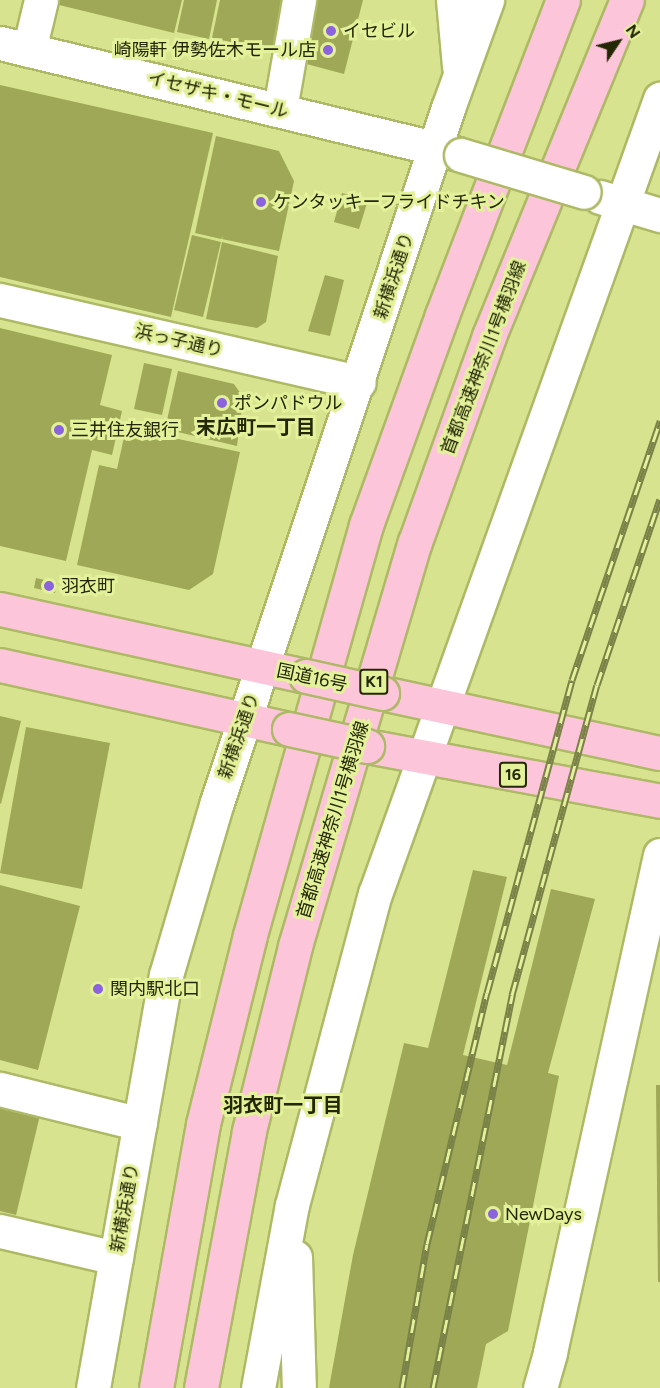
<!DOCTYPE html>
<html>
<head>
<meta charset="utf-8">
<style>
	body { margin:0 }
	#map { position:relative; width:660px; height:1388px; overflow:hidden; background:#d7e38f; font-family:Figtree,"Noto Sans JP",sans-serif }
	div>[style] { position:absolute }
	.building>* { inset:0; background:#9ea856 }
	.roads { filter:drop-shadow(2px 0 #aeb966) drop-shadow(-2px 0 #aeb966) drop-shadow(0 2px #aeb966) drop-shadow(0 -2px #aeb966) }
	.minor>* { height:33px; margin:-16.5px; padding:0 16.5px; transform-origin:16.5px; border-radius:16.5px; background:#fff }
	.highway>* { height:33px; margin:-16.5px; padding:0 16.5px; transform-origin:16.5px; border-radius:16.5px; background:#fcc5d9 }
	.rail>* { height:7px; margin-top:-3.5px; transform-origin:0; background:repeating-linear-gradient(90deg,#e4f19b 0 14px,#7a8247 0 28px); box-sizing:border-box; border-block:2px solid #7a8247 }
	.bridges { filter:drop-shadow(2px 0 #aeb966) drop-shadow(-2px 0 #aeb966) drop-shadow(0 2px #aeb966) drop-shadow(0 -2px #aeb966) }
	.minor-bridge>* { height:33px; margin:-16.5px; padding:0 16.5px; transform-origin:16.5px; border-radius:16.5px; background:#fff }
	.highway-bridge>* { height:33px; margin:-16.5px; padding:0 16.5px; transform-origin:16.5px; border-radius:16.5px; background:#fcc5d9 }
	.dots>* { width:16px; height:16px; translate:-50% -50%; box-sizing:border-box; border:3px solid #e4f19b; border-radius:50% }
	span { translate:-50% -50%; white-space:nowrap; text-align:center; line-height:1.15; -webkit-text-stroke:6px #e4f19b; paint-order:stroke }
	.shield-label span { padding:2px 4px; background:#e4f19b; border:2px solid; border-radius:4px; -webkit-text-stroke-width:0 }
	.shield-label { font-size:16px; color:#232703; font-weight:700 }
	.poi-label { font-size:18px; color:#232703 }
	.left { translate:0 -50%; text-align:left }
	.right { translate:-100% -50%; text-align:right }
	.street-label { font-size:18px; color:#232703 }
	.neighbourhood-label { font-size:20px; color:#232703; font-weight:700 }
	.north { position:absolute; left:588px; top:12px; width:60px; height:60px; -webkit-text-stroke:4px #e4f19b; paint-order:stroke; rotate:55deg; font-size:16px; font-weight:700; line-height:24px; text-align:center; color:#232703 }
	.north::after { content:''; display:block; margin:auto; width:21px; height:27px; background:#232703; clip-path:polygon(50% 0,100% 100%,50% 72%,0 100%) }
</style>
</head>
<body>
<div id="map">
	<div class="building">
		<div style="clip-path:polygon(51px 0,182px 0,174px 33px,51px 3px)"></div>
		<div style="clip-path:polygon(184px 0,217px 0,209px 39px,177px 32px)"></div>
		<div style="clip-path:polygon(220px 0,284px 0,273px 51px,212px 38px)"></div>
		<div style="clip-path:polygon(315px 0,363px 0,344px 74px,299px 62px)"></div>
		<div style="clip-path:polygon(0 85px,213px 133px,171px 317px,0 277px)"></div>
		<div style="clip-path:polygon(216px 136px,279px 151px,294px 181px,279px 251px,222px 239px,223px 236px,221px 239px,195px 233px)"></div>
		<div style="clip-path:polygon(342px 193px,368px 200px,359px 229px,334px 222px)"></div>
		<div style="clip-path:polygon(192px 235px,221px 242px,203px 317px,174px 310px)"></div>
		<div style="clip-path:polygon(222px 242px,278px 256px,266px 322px,257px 328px,206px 319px)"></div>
		<div style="clip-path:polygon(325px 275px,344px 280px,330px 336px,308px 331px)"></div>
		<div style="clip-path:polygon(0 328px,112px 355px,100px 405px,122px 411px,112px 455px,92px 450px,66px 561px,0 546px)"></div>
		<div style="clip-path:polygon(144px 363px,172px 369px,162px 415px,134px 409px)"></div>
		<div style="clip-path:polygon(178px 371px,234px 384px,243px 397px,237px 446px,165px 429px)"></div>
		<div style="clip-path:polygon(126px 428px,240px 452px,213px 574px,189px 590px,77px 565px,99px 465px,117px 469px)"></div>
		<div style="clip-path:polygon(36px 578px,57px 583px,55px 593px,34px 588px)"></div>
		<div style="clip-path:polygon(0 716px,21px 721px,1px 804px,0 803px)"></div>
		<div style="clip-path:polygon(26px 727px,110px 743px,82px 889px,0 873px)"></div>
		<div style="clip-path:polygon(473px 870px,507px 877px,463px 1055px,507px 1065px,551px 889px,595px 899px,548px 1073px,559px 1076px,508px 1331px,486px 1344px,477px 1388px,329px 1388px,353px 1255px,404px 1043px,428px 1048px)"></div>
		<div style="clip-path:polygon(0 885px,80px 906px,38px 1070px,0 1060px)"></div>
		<div style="clip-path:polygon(656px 1085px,660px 1085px,660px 1282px,658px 1282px)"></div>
		<div style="clip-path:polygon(0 1101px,41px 1111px,16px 1215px,0 1211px)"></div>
	</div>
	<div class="roads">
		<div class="minor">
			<div style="left:453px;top:0;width:66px;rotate:84.8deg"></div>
			<div style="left:0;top:43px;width:469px;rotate:13.6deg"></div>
			<div style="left:29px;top:50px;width:51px;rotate:-76.5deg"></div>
			<div style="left:280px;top:109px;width:111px;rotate:-80.1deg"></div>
			<div style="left:600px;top:197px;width:63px;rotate:16.7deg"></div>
			<div style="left:0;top:300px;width:368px;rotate:12.9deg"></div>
			<div style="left:0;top:1089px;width:144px;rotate:14deg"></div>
			<div style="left:0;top:1231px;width:119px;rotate:13.1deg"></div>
			<div style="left:295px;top:1257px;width:131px;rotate:88.3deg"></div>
			<div style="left:93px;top:1388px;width:419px;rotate:-80deg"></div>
			<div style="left:166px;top:975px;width:180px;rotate:-73.6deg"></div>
			<div style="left:217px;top:802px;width:731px;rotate:-71.59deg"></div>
			<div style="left:448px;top:108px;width:115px;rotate:-70.1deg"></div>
			<div style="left:258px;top:1388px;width:186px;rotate:-79.5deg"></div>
			<div style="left:292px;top:1205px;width:322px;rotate:-75.1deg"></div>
			<div style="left:375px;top:894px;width:845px;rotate:-70.28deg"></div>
			<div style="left:540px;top:1388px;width:37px;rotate:-74deg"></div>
			<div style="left:550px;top:1352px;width:509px;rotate:-77.52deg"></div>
		</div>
		<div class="highway">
			<div style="left:0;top:609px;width:313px;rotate:12.4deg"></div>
			<div style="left:0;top:665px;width:296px;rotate:12.5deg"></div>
			<div style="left:382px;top:693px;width:284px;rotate:12.2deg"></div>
			<div style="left:367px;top:746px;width:298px;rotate:10.6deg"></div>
			<div style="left:156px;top:1388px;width:268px;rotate:-79.9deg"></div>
			<div style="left:203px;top:1124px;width:195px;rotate:-76deg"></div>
			<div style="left:250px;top:935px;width:426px;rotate:-74.2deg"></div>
			<div style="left:366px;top:525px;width:223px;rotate:-70.1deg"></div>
			<div style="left:442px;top:315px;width:337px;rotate:-69deg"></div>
			<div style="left:201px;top:1388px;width:261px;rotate:-79.4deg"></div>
			<div style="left:249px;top:1131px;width:191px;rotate:-76deg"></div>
			<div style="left:295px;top:946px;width:421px;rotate:-73.5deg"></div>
			<div style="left:415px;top:542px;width:219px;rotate:-70.2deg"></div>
			<div style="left:489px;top:336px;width:363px;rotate:-67.7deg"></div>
		</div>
	</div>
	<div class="rail">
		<div style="left:402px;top:1388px;width:146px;rotate:-80.2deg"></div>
		<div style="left:427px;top:1244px;width:258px;rotate:-76.6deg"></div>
		<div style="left:487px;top:993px;width:324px;rotate:-74.8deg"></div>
		<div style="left:572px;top:680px;width:274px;rotate:-71.2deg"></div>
		<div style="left:433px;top:1388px;width:401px;rotate:-78.6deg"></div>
		<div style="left:512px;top:995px;width:321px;rotate:-74.7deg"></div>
		<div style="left:597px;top:685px;width:196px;rotate:-71.3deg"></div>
	</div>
	<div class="bridges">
		<div class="minor-bridge">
			<div style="left:461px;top:155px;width:128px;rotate:16.7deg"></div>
		</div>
		<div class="highway-bridge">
			<div style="left:306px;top:676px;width:78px;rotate:12.6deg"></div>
			<div style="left:289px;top:729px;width:80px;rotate:12.3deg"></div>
		</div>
	</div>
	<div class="dots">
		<div style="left:331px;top:31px;background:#8a63dd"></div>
		<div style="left:328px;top:50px;background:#8a63dd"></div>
		<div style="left:261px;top:202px;background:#8a63dd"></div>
		<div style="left:222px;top:403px;background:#8a63dd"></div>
		<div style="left:59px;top:430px;background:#8a63dd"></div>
		<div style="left:49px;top:586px;background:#8a63dd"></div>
		<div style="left:98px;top:989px;background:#8a63dd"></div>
		<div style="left:493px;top:1214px;background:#8a63dd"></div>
	</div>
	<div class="shield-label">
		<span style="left:374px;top:682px">K1</span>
		<span style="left:513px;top:775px">16</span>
	</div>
	<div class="poi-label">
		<span class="left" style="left:343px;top:31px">イセビル</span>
		<span class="right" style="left:316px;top:50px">崎陽軒 伊勢佐木モール店</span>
		<span class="left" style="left:273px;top:202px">ケンタッキーフライドチキン</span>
		<span class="left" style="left:234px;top:403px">ポンパドウル</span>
		<span class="left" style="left:71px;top:430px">三井住友銀行</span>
		<span class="left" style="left:61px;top:586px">羽衣町</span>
		<span class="left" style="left:110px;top:989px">関内駅北口</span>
		<span class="left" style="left:505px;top:1214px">NewDays</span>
	</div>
	<div class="street-label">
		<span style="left:218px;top:95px;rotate:14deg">イセザキ・モール</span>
		<span style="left:394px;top:276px;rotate:-72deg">新横浜通り</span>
		<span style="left:179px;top:341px;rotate:13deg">浜っ子通り</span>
		<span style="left:484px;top:358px;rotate:-69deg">首都高速神奈川1号横羽線</span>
		<span style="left:312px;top:678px;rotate:12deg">国道16号</span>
		<span style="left:239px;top:736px;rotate:-71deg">新横浜通り</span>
		<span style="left:333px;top:820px;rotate:-73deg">首都高速神奈川1号横羽線</span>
		<span style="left:125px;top:1208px;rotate:-80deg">新横浜通り</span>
	</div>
	<div class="neighbourhood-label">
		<span style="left:256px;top:427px">末広町一丁目</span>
		<span style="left:283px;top:1105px">羽衣町一丁目</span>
	</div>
	<div class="north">N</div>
</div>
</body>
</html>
